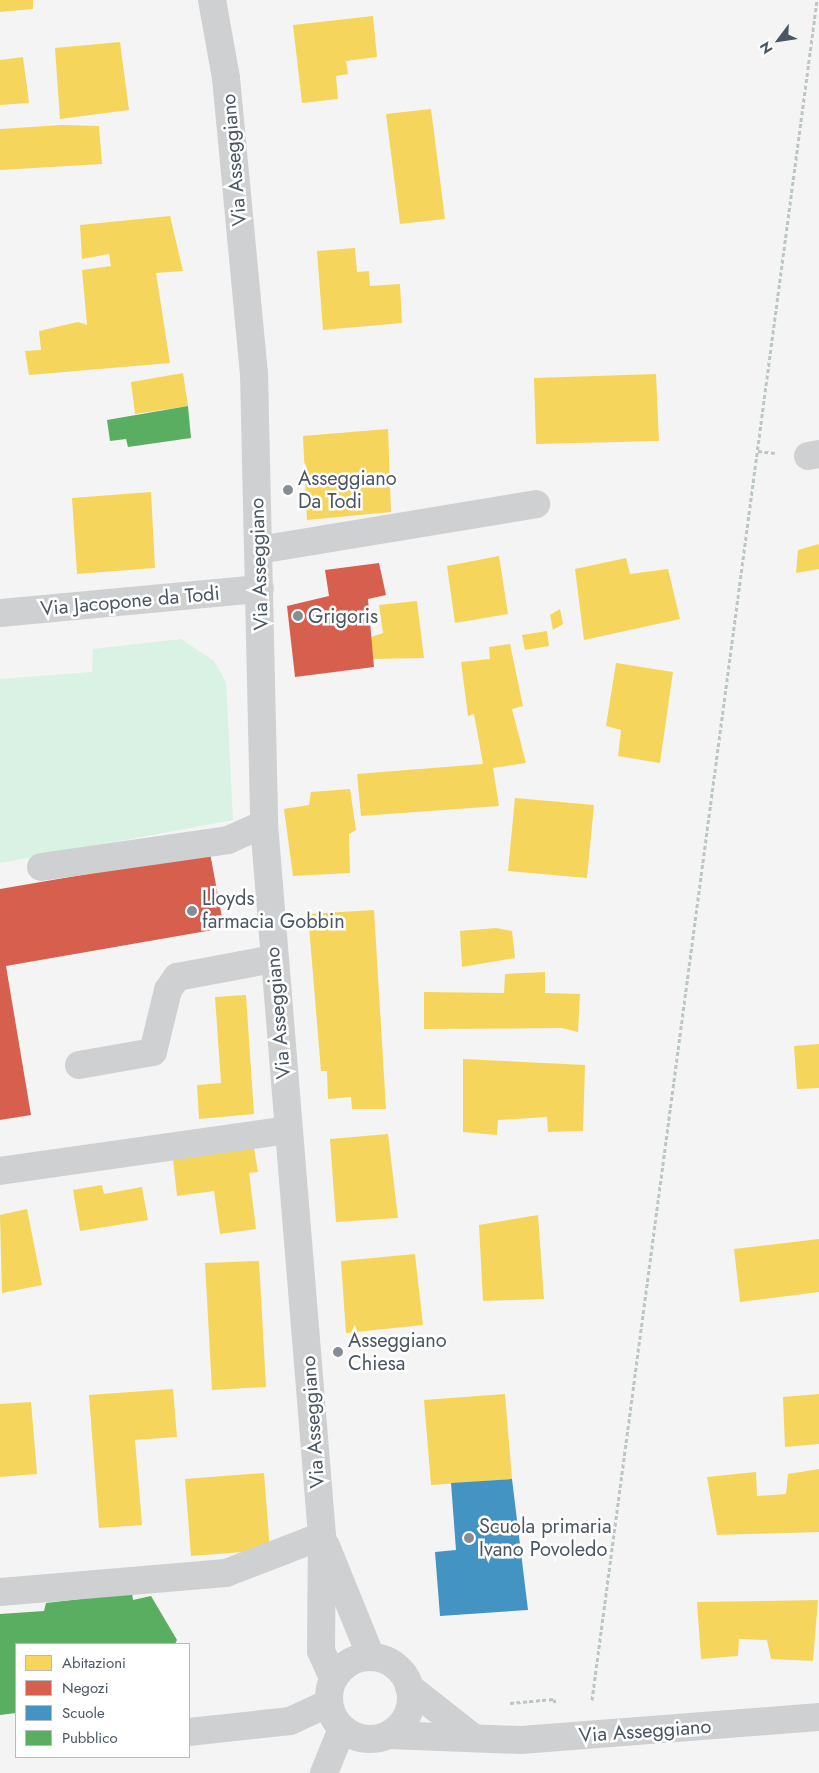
<!DOCTYPE html>
<html>
<head>
<meta charset="utf-8">
<style>
	body { margin:0 }
	#map { position:relative; width:819px; height:1773px; overflow:hidden; background:#f4f4f4; font-family:Jost,sans-serif }
	div>[style] { position:absolute }
	.green>* { inset:0; background:#d9f2e3 }
	.homes>* { inset:0; background:#f6d55c }
	.shops>* { inset:0; background:#d6604d }
	.schools>* { inset:0; background:#4393c3 }
	.public>* { inset:0; background:#5aae61 }
	.path>* { height:3px; margin-top:-1.5px; transform-origin:0; background:repeating-linear-gradient(90deg,#bcc7c4 0 4px,transparent 0 6.5px) }
	.minor>* { height:28px; margin:-14px; padding:0 14px; transform-origin:14px; border-radius:14px; background:#ced0d2 }
	.minor>.ring { margin:-14px; padding:0; box-sizing:content-box; background:none; border:28px solid #ced0d2; border-radius:50% }
	.dots>* { width:14px; height:14px; translate:-50% -50%; box-sizing:border-box; border:2px solid #fff; border-radius:50% }
	span { translate:-50% -50%; white-space:nowrap; text-align:center; line-height:1.15; -webkit-text-stroke:5px #fff; paint-order:stroke }
	.street-label { font-size:20px; color:#4a5661 }
	.poi-label { font-size:20px; color:#4a5661 }
	.left { translate:0 -50%; text-align:left }
	.legend { position:absolute; left:15px; top:1643px; width:175px; height:115px; box-sizing:border-box; background:#fff; border:1px solid #b7bbc0; margin:0; padding:6px 9px; list-style:none; font-size:15px; color:#4a5661 }
	.legend li { display:flex; align-items:center; gap:10px; height:25px }
	.legend b { width:25px; border:1px solid #b7bbc0 }
	.north { position:absolute; left:754px; top:15px; width:50px; height:50px; -webkit-text-stroke:4px #fff; paint-order:stroke; rotate:239deg; font-size:14px; font-weight:700; line-height:20px; text-align:center; color:#4a5661 }
	.north::after { content:''; display:block; margin:auto; width:18px; height:22px; background:#4a5661; clip-path:polygon(50% 0,100% 100%,50% 72%,0 100%) }
</style>
</head>
<body>
<div id="map">
	<div class="green">
		<div style="clip-path:polygon(181px 639px,214px 661px,226px 682px,233px 820px,0 863px,0 679px,92px 672px,93px 649px)"></div>
	</div>
	<div class="homes">
		<div style="clip-path:polygon(0 0,33px 0,33px 9px,0 12px)"></div>
		<div style="clip-path:polygon(373px 16px,377px 57px,346px 61px,348px 74px,336px 76px,338px 99px,302px 103px,293px 25px)"></div>
		<div style="clip-path:polygon(120px 42px,129px 110px,60px 119px,55px 48px)"></div>
		<div style="clip-path:polygon(23px 57px,29px 103px,0 105px,0 60px)"></div>
		<div style="clip-path:polygon(431px 109px,445px 219px,400px 224px,386px 114px)"></div>
		<div style="clip-path:polygon(62px 125px,99px 126px,102px 164px,0 170px,0 129px)"></div>
		<div style="clip-path:polygon(170px 216px,183px 271px,156px 273px,170px 363px,29px 375px,25px 351px,41px 350px,39px 331px,78px 322px,87px 325px,82px 270px,111px 266px,109px 254px,82px 259px,80px 225px)"></div>
		<div style="clip-path:polygon(355px 248px,357px 272px,369px 271px,370px 286px,400px 284px,402px 323px,323px 330px,317px 251px)"></div>
		<div style="clip-path:polygon(183px 373px,188px 406px,135px 414px,131px 382px)"></div>
		<div style="clip-path:polygon(656px 374px,659px 441px,536px 444px,534px 378px)"></div>
		<div style="clip-path:polygon(388px 429px,391px 512px,307px 520px,303px 436px)"></div>
		<div style="clip-path:polygon(151px 492px,155px 568px,77px 574px,72px 498px)"></div>
		<div style="clip-path:polygon(819px 544px,819px 569px,796px 573px,798px 550px)"></div>
		<div style="clip-path:polygon(499px 556px,508px 614px,455px 623px,447px 566px)"></div>
		<div style="clip-path:polygon(626px 558px,630px 574px,668px 569px,680px 619px,584px 640px,575px 569px)"></div>
		<div style="clip-path:polygon(417px 601px,424px 658px,373px 659px,371px 637px,383px 633px,379px 605px)"></div>
		<div style="clip-path:polygon(560px 609px,563px 624px,553px 630px,550px 615px)"></div>
		<div style="clip-path:polygon(547px 631px,549px 646px,525px 650px,522px 635px)"></div>
		<div style="clip-path:polygon(510px 644px,523px 706px,512px 709px,526px 763px,493px 768px,499px 806px,361px 816px,357px 774px,483px 764px,474px 714px,468px 716px,461px 662px,490px 659px,489px 647px)"></div>
		<div style="clip-path:polygon(616px 663px,673px 672px,660px 763px,618px 756px,621px 730px,606px 726px)"></div>
		<div style="clip-path:polygon(350px 789px,356px 830px,349px 834px,350px 873px,293px 876px,284px 809px,309px 805px,311px 792px)"></div>
		<div style="clip-path:polygon(515px 798px,594px 805px,587px 878px,508px 871px)"></div>
		<div style="clip-path:polygon(374px 910px,386px 1109px,352px 1109px,351px 1097px,328px 1099px,327px 1071px,321px 1071px,308px 914px)"></div>
		<div style="clip-path:polygon(496px 928px,512px 931px,515px 958px,462px 967px,460px 931px)"></div>
		<div style="clip-path:polygon(545px 972px,545px 993px,580px 994px,578px 1032px,562px 1028px,424px 1029px,424px 992px,504px 993px,505px 974px)"></div>
		<div style="clip-path:polygon(246px 995px,254px 1114px,199px 1119px,197px 1085px,221px 1083px,215px 997px)"></div>
		<div style="clip-path:polygon(819px 1044px,819px 1088px,797px 1089px,794px 1046px)"></div>
		<div style="clip-path:polygon(463px 1059px,585px 1065px,583px 1131px,548px 1132px,547px 1117px,498px 1120px,497px 1135px,463px 1132px)"></div>
		<div style="clip-path:polygon(388px 1134px,398px 1218px,336px 1222px,330px 1139px)"></div>
		<div style="clip-path:polygon(254px 1148px,258px 1172px,249px 1173px,256px 1229px,220px 1234px,214px 1191px,177px 1196px,173px 1159px)"></div>
		<div style="clip-path:polygon(102px 1185px,104px 1194px,142px 1187px,148px 1220px,80px 1231px,73px 1190px)"></div>
		<div style="clip-path:polygon(27px 1209px,42px 1285px,2px 1293px,0 1215px)"></div>
		<div style="clip-path:polygon(538px 1215px,544px 1299px,483px 1301px,479px 1225px)"></div>
		<div style="clip-path:polygon(819px 1239px,819px 1292px,740px 1302px,734px 1249px)"></div>
		<div style="clip-path:polygon(415px 1254px,423px 1325px,346px 1333px,341px 1261px)"></div>
		<div style="clip-path:polygon(259px 1261px,266px 1387px,212px 1390px,205px 1263px)"></div>
		<div style="clip-path:polygon(173px 1389px,177px 1437px,135px 1440px,142px 1525px,99px 1528px,89px 1395px)"></div>
		<div style="clip-path:polygon(505px 1394px,512px 1479px,431px 1485px,424px 1400px)"></div>
		<div style="clip-path:polygon(819px 1394px,819px 1444px,785px 1447px,783px 1397px)"></div>
		<div style="clip-path:polygon(31px 1402px,37px 1474px,0 1477px,0 1404px)"></div>
		<div style="clip-path:polygon(819px 1469px,819px 1532px,717px 1535px,707px 1477px,756px 1472px,757px 1496px,786px 1494px,788px 1474px)"></div>
		<div style="clip-path:polygon(264px 1473px,270px 1550px,191px 1556px,185px 1479px)"></div>
		<div style="clip-path:polygon(818px 1600px,813px 1661px,771px 1659px,767px 1640px,739px 1639px,738px 1656px,701px 1659px,697px 1602px)"></div>
	</div>
	<div class="shops">
		<div style="clip-path:polygon(379px 563px,386px 595px,368px 599px,374px 667px,295px 677px,287px 606px,329px 596px,325px 570px)"></div>
		<div style="clip-path:polygon(210px 853px,224px 928px,6px 966px,31px 1115px,0 1120px,0 889px)"></div>
	</div>
	<div class="schools">
		<div style="clip-path:polygon(512px 1479px,528px 1610px,440px 1616px,435px 1552px,456px 1550px,451px 1483px)"></div>
	</div>
	<div class="public">
		<div style="clip-path:polygon(188px 406px,191px 438px,128px 447px,126px 439px,110px 441px,107px 420px)"></div>
		<div style="clip-path:polygon(132px 1593px,133px 1600px,151px 1596px,177px 1640px,175px 1644px,16px 1644px,16px 1713px,0 1715px,0 1614px,44px 1611px,46px 1603px)"></div>
	</div>
	<div class="path">
		<div style="left:758px;top:451px;width:17px;rotate:7deg"></div>
		<div style="left:592px;top:1700px;width:1715px;rotate:-82.46deg"></div>
		<div style="left:510px;top:1703px;width:44px;rotate:-5.2deg"></div>
		<div style="left:554px;top:1699px;width:4px;rotate:76deg"></div>
	</div>
	<div class="minor">
		<div style="left:212px;top:0;width:79px;rotate:79.8deg"></div>
		<div style="left:226px;top:78px;width:296px;rotate:84.6deg"></div>
		<div style="left:254px;top:373px;width:451px;rotate:88.7deg"></div>
		<div style="left:264px;top:824px;width:714px;rotate:85.34deg"></div>
		<div style="left:322px;top:1536px;width:115px;rotate:90.5deg"></div>
		<div style="left:321px;top:1651px;width:30px;rotate:66deg"></div>
		<div style="left:808px;top:456px;width:11px;rotate:-10deg"></div>
		<div style="left:259px;top:550px;width:281px;rotate:-9.4deg"></div>
		<div style="left:0;top:613px;width:261px;rotate:-5.3deg"></div>
		<div style="left:41px;top:867px;width:189px;rotate:-8.2deg"></div>
		<div style="left:228px;top:840px;width:39px;rotate:-24deg"></div>
		<div style="left:79px;top:1065px;width:75px;rotate:-10deg"></div>
		<div style="left:153px;top:1052px;width:64px;rotate:-76.4deg"></div>
		<div style="left:168px;top:990px;width:16px;rotate:-55deg"></div>
		<div style="left:177px;top:977px;width:98px;rotate:-10.6deg"></div>
		<div style="left:0;top:1171px;width:291px;rotate:-8.1deg"></div>
		<div style="left:326px;top:1546px;width:120px;rotate:67.9deg"></div>
		<div style="left:0;top:1592px;width:227px;rotate:-4.8deg"></div>
		<div style="left:226px;top:1573px;width:103px;rotate:-21.1deg"></div>
		<div class="ring" style="left:329px;top:1657px;width:54px;height:54px"></div>
		<div style="left:409px;top:1687px;width:78px;rotate:38.2deg"></div>
		<div style="left:189px;top:1732px;width:102px;rotate:-6.2deg"></div>
		<div style="left:290px;top:1721px;width:43px;rotate:-24.8deg"></div>
		<div style="left:389px;top:1735px;width:132px;rotate:2.2deg"></div>
		<div style="left:521px;top:1740px;width:299px;rotate:-4.4deg"></div>
		<div style="left:324px;top:1773px;width:48px;rotate:-67.8deg"></div>
	</div>
	<div class="dots">
		<div style="left:288px;top:490px;background:#868d94"></div>
		<div style="left:298px;top:616px;background:#868d94"></div>
		<div style="left:192px;top:911px;background:#868d94"></div>
		<div style="left:338px;top:1352px;background:#868d94"></div>
		<div style="left:469px;top:1538px;background:#868d94"></div>
	</div>
	<div class="street-label">
		<span style="left:234px;top:160px;rotate:-95deg">Via Asseggiano</span>
		<span style="left:259px;top:564px;rotate:-92deg">Via Asseggiano</span>
		<span style="left:130px;top:601px;rotate:-5deg">Via Jacopone da Todi</span>
		<span style="left:278px;top:1013px;rotate:-95deg">Via Asseggiano</span>
		<span style="left:313px;top:1422px;rotate:-94deg">Via Asseggiano</span>
		<span style="left:645px;top:1731px;rotate:-4deg">Via Asseggiano</span>
	</div>
	<div class="poi-label">
		<span class="left" style="left:298px;top:490px">Asseggiano<br>Da Todi</span>
		<span class="left" style="left:308px;top:616px">Grigoris</span>
		<span class="left" style="left:202px;top:910px">Lloyds<br>farmacia Gobbin</span>
		<span class="left" style="left:348px;top:1352px">Asseggiano<br>Chiesa</span>
		<span class="left" style="left:479px;top:1538px">Scuola primaria<br>Ivano Povoledo</span>
	</div>
	<ul class="legend">
	<li><b style="height:14px;background:#f6d55c"></b>Abitazioni</li>
	<li><b style="height:14px;background:#d6604d"></b>Negozi</li>
	<li><b style="height:14px;background:#4393c3"></b>Scuole</li>
	<li><b style="height:14px;background:#5aae61"></b>Pubblico</li>
	</ul>
	<div class="north">N</div>
</div>
</body>
</html>
